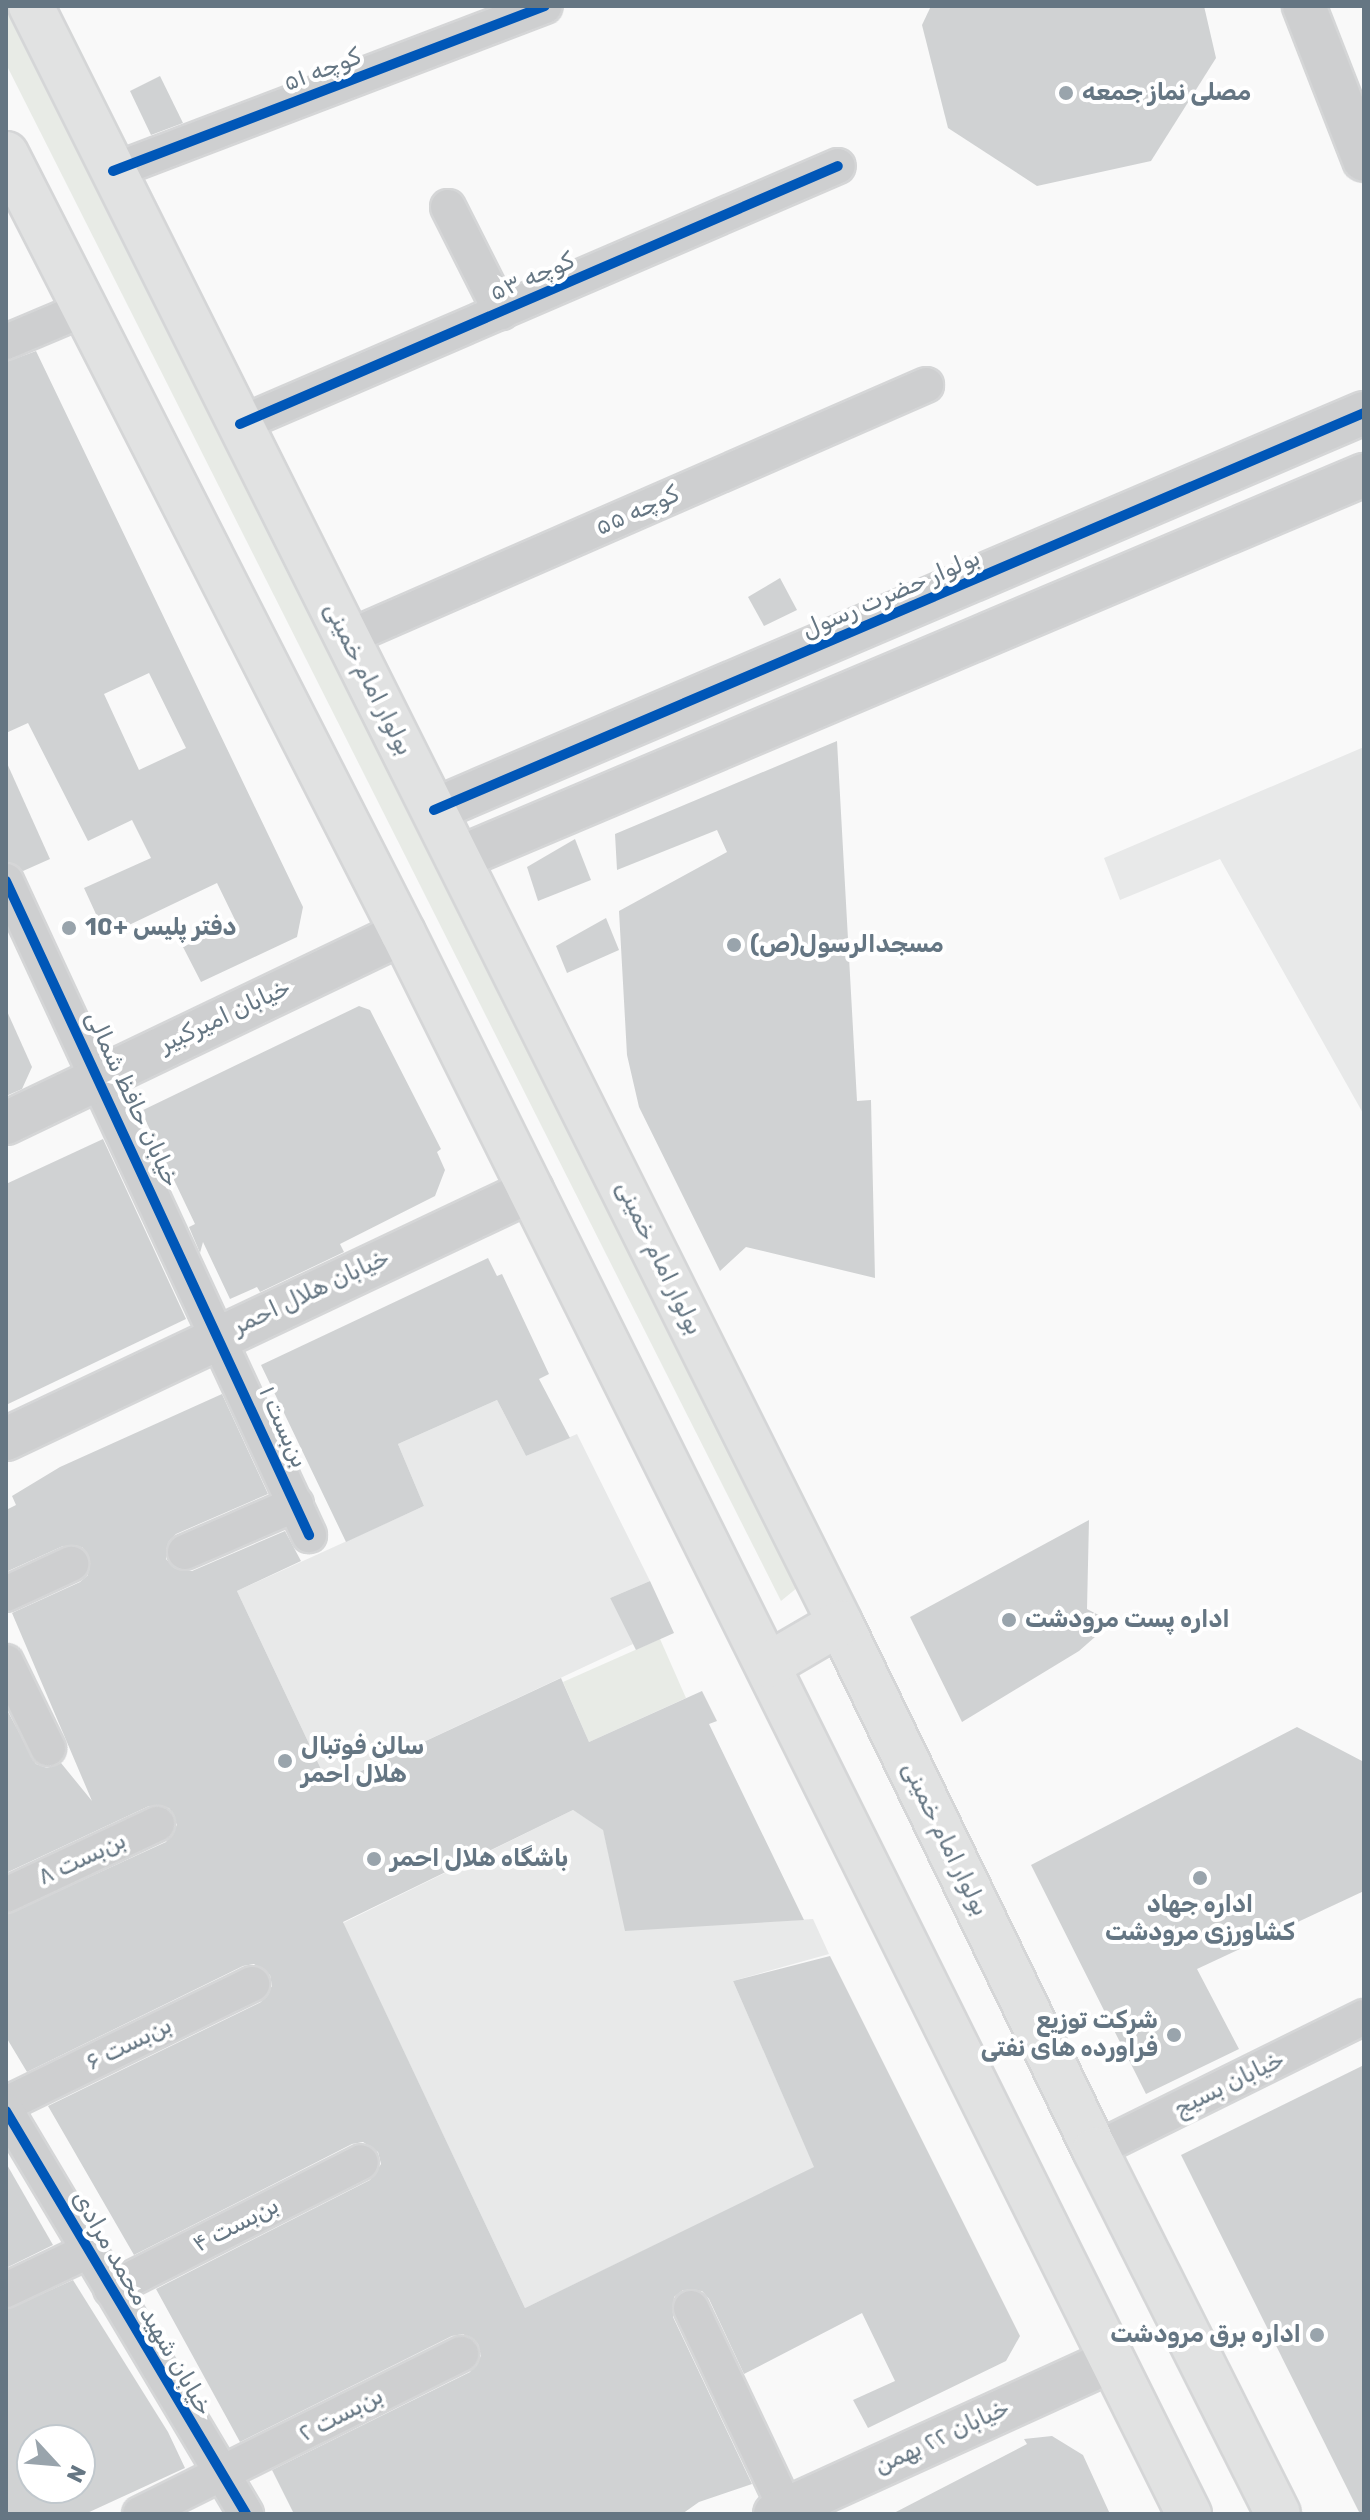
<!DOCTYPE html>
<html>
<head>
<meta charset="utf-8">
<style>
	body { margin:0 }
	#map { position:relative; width:1370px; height:2520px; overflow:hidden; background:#f9f9f9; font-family:Rubik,"Noto Sans Arabic",sans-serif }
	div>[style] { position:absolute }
	.built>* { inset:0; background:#e8e9e9 }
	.green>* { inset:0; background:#e8ebe6 }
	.building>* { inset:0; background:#d0d2d3 }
	.roads { filter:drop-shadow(2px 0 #d5d6d7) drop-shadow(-2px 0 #d5d6d7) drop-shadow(0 2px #d5d6d7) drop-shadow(0 -2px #d5d6d7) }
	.minor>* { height:34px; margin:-17px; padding:0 17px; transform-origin:17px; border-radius:17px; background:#cecfd0 }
	.tertiary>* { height:42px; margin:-21px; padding:0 21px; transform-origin:21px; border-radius:21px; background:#cecfd0 }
	.secondary>* { height:44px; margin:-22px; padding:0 22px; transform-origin:22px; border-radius:22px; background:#e1e2e2 }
	.cycleway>* { height:10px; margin:-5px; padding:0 5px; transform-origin:5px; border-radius:5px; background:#0057b8 }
	.dots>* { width:22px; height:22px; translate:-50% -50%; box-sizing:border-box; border:4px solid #fff; border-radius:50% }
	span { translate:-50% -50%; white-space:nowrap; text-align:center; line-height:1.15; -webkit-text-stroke:8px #fff; paint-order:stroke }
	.street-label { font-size:24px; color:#657683 }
	.poi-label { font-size:24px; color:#657683; font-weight:700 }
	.left { translate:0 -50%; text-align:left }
	.right { translate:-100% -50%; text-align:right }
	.frame { position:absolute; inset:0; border:8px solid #657683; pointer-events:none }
	.north { position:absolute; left:16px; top:2424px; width:80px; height:80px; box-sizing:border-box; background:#fff; border:2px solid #c1c8cd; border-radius:50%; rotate:116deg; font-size:22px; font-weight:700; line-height:32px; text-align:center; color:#657683 }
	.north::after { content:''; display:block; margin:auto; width:28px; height:36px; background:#99a4ac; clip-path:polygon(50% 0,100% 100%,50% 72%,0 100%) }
</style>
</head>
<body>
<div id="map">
	<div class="built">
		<div style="clip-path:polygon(1364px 747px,1364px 1115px,1220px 859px,1120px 900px,1104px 858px)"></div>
		<div style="clip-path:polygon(497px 1400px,526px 1456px,577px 1434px,650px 1581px,610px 1598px,633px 1644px,329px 1786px,237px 1591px,424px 1506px,398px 1444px)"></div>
		<div style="clip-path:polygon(573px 1810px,603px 1829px,626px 1930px,813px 1919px,829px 1954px,733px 1981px,815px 2168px,525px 2308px,343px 1923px)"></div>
	</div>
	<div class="green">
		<div style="clip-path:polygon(6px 6px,803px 1583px,781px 1601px,6px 64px)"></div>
		<div style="clip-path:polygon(660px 1639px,686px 1698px,589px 1742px,563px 1682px)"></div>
	</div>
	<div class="building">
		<div style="clip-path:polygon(931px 6px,1204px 6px,1216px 58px,1151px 161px,1037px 186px,948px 128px,922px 25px)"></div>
		<div style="clip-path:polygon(160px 76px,183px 123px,151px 135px,130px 91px)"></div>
		<div style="clip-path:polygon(evenodd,36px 351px,303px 907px,297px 937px,201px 982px,183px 947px,236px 922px,217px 883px,106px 936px,84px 888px,151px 858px,132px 820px,88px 841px,28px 723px,6px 733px,6px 362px,36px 351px,149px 673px,186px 748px,139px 770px,104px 694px,149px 673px)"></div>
		<div style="clip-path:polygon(780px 578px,797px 610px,764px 626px,748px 597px)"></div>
		<div style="clip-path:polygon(837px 741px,857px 1101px,871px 1100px,875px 1278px,746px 1247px,720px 1271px,639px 1107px,627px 1055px,619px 911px,727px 852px,717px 830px,617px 870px,615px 834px)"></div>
		<div style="clip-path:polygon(6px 761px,50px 859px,23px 871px,6px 861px)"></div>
		<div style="clip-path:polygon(575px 839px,591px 880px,538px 901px,527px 867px)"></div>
		<div style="clip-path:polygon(606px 918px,619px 950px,567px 973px,556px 946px)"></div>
		<div style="clip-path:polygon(359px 1006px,370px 1010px,441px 1149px,437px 1152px,445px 1170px,435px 1196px,340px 1244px,344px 1252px,260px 1292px,257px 1287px,230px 1299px,203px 1242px,200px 1253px,189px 1227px,195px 1224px,141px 1111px)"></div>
		<div style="clip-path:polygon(6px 1009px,32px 1067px,22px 1089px,6px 1096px)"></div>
		<div style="clip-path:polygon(103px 1139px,186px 1319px,6px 1405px,6px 1184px)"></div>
		<div style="clip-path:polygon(488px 1258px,497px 1276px,502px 1274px,549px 1374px,539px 1379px,570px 1438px,526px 1456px,497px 1400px,398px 1444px,424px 1506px,346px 1542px,261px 1365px)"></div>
		<div style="clip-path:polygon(222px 1394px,268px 1494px,176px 1534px,169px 1541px,166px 1559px,174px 1568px,192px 1571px,285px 1531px,301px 1561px,237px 1591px,329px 1786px,561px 1678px,589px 1742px,702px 1691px,717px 1721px,709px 1724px,804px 1920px,625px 1931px,603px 1830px,573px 1810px,343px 1922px,525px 2308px,814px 2167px,733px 1981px,830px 1956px,1020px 2336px,1006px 2361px,868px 2428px,853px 2400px,895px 2381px,862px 2313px,744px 2374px,709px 2299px,702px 2291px,683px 2290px,674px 2297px,673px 2317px,752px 2484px,699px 2502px,682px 2514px,294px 2514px,272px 2470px,470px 2372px,481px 2356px,478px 2344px,463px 2334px,452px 2336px,240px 2442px,156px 2289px,370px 2180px,381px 2164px,378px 2152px,363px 2142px,352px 2144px,134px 2255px,48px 2106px,261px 2002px,272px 1986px,270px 1975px,254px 1964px,243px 1966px,27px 2072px,6px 2037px,6px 1915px,166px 1842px,177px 1825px,169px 1808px,149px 1806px,6px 1873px,6px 1708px,36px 1764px,47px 1768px,61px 1763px,92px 1801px,12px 1613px,80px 1582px,88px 1575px,89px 1556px,82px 1547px,63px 1546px,6px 1572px,6px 1510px,16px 1505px,12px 1496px,60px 1467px)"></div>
		<div style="clip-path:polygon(1089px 1520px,1087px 1609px,1112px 1622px,1079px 1651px,962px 1722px,910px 1617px)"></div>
		<div style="clip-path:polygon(650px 1581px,674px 1633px,636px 1650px,610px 1598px)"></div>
		<div style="clip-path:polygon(1297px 1727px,1364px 1762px,1364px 1891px,1197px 1969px,1239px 2049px,1146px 2094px,1031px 1865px)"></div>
		<div style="clip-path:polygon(1364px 2065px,1364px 2514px,1360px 2514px,1181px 2155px)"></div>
		<div style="clip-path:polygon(6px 2163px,53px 2245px,6px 2268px)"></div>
		<div style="clip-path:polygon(evenodd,73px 2280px,168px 2432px,185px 2468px,85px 2514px,6px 2514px,6px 2310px,73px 2280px,32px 2440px,80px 2440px,80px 2488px,32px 2488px,32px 2440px)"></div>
		<div style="clip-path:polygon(1052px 2436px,1083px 2455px,1110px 2514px,892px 2514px,1027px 2444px,1024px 2439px)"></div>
	</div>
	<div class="roads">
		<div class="minor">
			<div style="left:113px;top:171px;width:462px;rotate:-20.9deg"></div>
			<div style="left:448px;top:207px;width:118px;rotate:63.2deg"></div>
			<div style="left:6px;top:342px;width:85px;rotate:-22.9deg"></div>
			<div style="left:240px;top:424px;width:651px;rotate:-23.34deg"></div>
			<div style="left:347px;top:638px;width:632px;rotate:-23.6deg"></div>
			<div style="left:6px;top:881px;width:721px;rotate:65.14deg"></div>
			<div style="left:185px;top:1552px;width:121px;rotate:-23.4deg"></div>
			<div style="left:6px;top:1594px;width:72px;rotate:-24.8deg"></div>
			<div style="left:6px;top:1662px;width:96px;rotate:64deg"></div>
			<div style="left:6px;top:1895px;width:167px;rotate:-25.2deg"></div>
			<div style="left:6px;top:2104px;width:274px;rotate:-26deg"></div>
			<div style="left:6px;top:2111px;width:469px;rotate:59.2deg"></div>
			<div style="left:1095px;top:2150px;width:300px;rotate:-26.3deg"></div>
			<div style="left:111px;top:2289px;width:280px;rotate:-26.9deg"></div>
			<div style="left:6px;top:2290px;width:91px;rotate:-25.4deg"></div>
			<div style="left:691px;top:2308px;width:222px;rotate:64.7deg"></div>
			<div style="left:140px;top:2514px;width:359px;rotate:-26.5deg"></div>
		</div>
		<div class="tertiary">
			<div style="left:1304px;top:6px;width:165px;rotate:68.7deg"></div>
			<div style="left:434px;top:810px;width:1011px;rotate:-23.12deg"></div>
			<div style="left:459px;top:858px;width:983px;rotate:-22.94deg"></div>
			<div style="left:6px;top:1123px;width:440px;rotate:-25.6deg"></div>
			<div style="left:6px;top:1439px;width:582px;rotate:-25.33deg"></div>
			<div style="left:775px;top:2514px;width:368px;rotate:-24.5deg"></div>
		</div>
		<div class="secondary">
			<div style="left:31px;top:6px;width:1808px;rotate:63.42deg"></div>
			<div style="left:840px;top:1623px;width:585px;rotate:64.18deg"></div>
			<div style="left:1095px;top:2150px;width:407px;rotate:63.3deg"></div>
			<div style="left:6px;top:154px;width:874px;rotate:63deg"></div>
			<div style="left:403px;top:933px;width:1766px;rotate:63.57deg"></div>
			<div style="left:768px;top:1665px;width:83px;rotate:-30.3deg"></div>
		</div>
	</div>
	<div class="cycleway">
		<div style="left:113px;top:171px;width:462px;rotate:-20.9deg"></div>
		<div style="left:240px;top:424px;width:651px;rotate:-23.34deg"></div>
		<div style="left:434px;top:810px;width:1011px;rotate:-23.12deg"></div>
		<div style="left:6px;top:881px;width:721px;rotate:65.14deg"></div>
		<div style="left:6px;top:2111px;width:469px;rotate:59.2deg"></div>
	</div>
	<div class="dots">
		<div style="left:1066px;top:93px;background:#99a4ac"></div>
		<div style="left:69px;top:928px;background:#99a4ac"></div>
		<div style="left:734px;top:945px;background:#99a4ac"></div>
		<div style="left:1009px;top:1620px;background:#99a4ac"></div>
		<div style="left:285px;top:1761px;background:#99a4ac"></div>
		<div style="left:374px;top:1859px;background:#99a4ac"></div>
		<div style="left:1200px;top:1878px;background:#99a4ac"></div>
		<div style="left:1174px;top:2035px;background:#99a4ac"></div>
		<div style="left:1317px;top:2335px;background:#99a4ac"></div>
	</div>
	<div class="street-label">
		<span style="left:322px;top:70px;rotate:-21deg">کوچه ۵۱</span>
		<span style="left:532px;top:277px;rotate:-23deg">کوچه ۵۳</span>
		<span style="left:637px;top:511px;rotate:-24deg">کوچه ۵۵</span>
		<span style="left:891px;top:594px;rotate:-23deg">بولوار حضرت رسول</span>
		<span style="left:368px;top:679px;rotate:63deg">بولوار امام خمینی</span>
		<span style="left:225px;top:1016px;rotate:-25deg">خیابان امیرکبیر</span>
		<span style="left:132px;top:1099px;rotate:65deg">خیابان حافظ شمالی</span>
		<span style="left:659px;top:1258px;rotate:64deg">بولوار امام خمینی</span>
		<span style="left:311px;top:1292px;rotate:-25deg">خیابان هلال احمر</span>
		<span style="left:283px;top:1427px;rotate:66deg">بن‌بست ۱</span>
		<span style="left:945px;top:1839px;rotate:64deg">بولوار امام خمینی</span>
		<span style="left:82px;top:1859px;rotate:-25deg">بن‌بست ۸</span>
		<span style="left:129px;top:2044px;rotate:-26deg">بن‌بست ۶</span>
		<span style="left:1229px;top:2084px;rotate:-26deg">خیابان بسیج</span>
		<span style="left:236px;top:2225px;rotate:-27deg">بن‌بست ۴</span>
		<span style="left:142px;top:2303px;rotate:60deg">خیابان شهید محمد مرادی</span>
		<span style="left:341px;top:2415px;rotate:-27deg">بن‌بست ۲</span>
		<span style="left:942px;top:2437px;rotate:-25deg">خیابان ۲۲ بهمن</span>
	</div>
	<div class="poi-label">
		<span class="left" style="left:1082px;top:93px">مصلی نماز جمعه</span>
		<span class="left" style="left:85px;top:928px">دفتر پلیس +10</span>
		<span class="left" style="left:750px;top:945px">مسجدالرسول(ص)</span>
		<span class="left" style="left:1025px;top:1620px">اداره پست مرودشت</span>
		<span class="left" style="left:301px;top:1761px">سالن فوتبال<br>هلال احمر</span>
		<span class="left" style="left:390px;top:1859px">باشگاه هلال احمر</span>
		<span style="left:1200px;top:1919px">اداره جهاد<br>کشاورزی مرودشت</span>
		<span class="right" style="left:1158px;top:2035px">شرکت توزیع<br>فراورده های نفتی</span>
		<span class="right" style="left:1301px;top:2335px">اداره برق مرودشت</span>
	</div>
	<div class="frame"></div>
	<div class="north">N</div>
</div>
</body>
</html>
